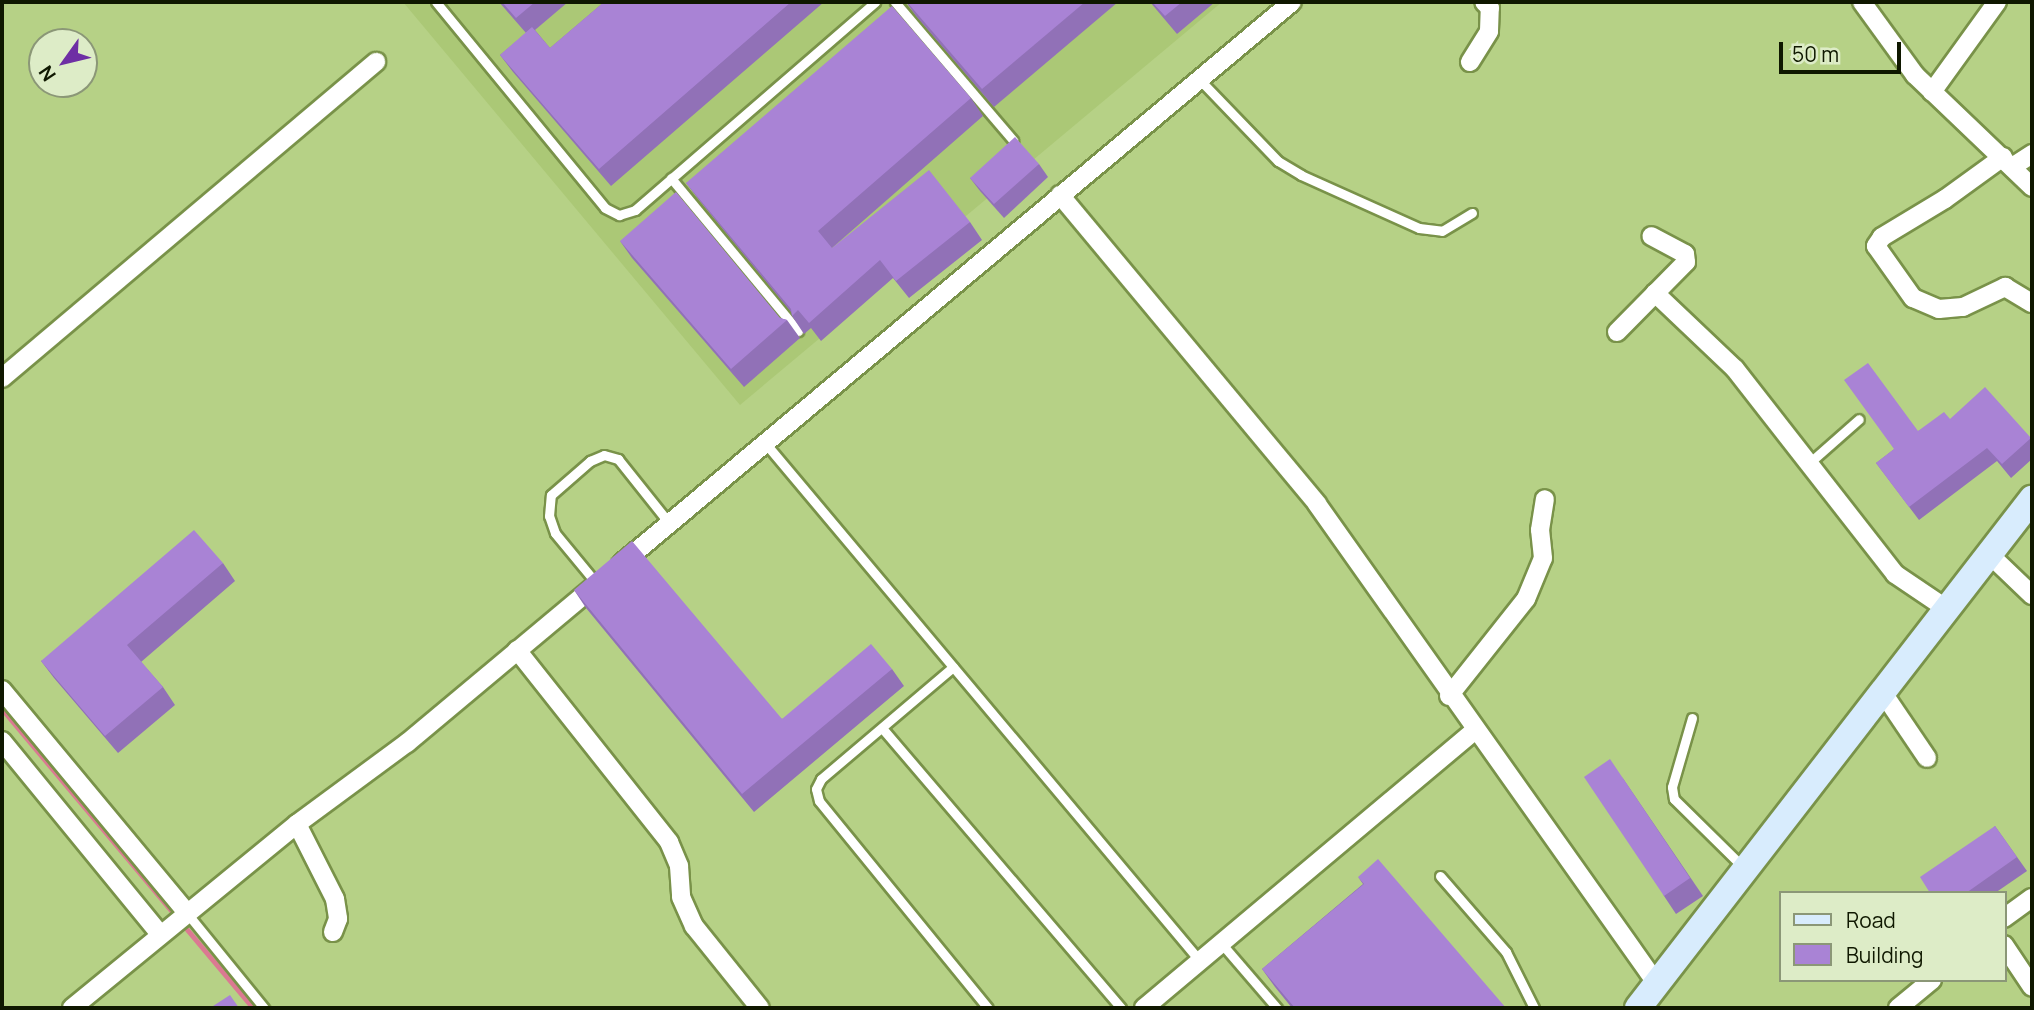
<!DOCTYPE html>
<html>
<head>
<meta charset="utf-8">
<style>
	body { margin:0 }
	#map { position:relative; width:2034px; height:1010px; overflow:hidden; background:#b6d186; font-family:Manrope,sans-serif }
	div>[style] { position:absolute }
	.built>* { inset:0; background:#abc876 }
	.stream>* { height:5px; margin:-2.5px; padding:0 2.5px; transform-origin:2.5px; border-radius:2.5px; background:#db7992 }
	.roads { filter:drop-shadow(2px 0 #799249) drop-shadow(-2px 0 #799249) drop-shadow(0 2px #799249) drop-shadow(0 -2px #799249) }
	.lane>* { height:9px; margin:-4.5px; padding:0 4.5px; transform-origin:4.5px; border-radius:4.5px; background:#fff }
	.street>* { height:18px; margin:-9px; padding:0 9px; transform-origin:9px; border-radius:9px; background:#fff }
	.secondary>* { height:26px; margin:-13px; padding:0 13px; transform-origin:13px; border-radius:13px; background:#d8ecfd }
	.wall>* { inset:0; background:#9171b7 }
	.building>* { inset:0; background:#a983d5 }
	span { translate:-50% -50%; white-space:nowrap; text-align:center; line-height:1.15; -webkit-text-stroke:7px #ddecc7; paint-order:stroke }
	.frame { position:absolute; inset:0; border:4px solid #0f1800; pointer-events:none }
	.legend { position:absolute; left:1779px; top:891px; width:228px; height:91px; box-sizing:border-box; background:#ddecc7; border:2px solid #8b9777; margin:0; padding:9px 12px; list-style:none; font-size:21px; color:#0f1800 }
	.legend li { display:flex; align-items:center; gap:14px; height:35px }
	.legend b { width:35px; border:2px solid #8b9777 }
	.north { position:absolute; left:28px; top:28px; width:70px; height:70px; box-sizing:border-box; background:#ddecc7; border:2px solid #8b9777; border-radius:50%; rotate:236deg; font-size:19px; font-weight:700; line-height:28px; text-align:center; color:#0f1800 }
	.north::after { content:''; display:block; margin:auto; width:24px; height:32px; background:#6e2fa4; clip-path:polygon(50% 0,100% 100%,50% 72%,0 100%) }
	.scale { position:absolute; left:1779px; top:42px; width:122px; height:32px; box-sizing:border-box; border:4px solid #0f1800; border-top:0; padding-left:9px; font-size:21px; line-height:24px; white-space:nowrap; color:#0f1800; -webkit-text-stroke:5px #ddecc7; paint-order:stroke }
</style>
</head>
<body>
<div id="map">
	<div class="built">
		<div style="clip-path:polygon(403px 2px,1222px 2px,740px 405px)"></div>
	</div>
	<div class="stream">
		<div style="left:2px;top:709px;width:390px;rotate:50deg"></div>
	</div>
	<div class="roads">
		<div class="lane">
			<div style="left:436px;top:2px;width:266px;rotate:50.6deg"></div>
			<div style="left:605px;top:208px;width:16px;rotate:27deg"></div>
			<div style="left:619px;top:215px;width:17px;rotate:-17deg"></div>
			<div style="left:635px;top:210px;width:318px;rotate:-40.9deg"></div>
			<div style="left:895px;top:2px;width:182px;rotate:49.5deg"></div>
			<div style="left:1199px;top:79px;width:114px;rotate:46.1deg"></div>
			<div style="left:1278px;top:161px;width:27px;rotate:31deg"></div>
			<div style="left:1301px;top:175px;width:129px;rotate:24.2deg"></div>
			<div style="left:1419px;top:228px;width:23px;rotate:7deg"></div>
			<div style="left:1442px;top:231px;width:35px;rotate:-31deg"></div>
			<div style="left:671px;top:178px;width:199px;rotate:50.3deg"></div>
			<div style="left:766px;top:444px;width:675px;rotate:49.99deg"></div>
			<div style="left:1807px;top:465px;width:69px;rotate:-41.5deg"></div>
			<div style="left:597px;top:584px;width:66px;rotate:-129.5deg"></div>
			<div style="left:555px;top:533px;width:18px;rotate:-109deg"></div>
			<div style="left:549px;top:516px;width:21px;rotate:-85deg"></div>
			<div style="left:551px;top:495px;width:52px;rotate:-41.1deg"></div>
			<div style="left:590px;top:461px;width:15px;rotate:-23deg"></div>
			<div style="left:604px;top:455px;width:15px;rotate:16deg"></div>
			<div style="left:618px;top:459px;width:82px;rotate:51.4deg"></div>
			<div style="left:953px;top:667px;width:173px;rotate:139.7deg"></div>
			<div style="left:821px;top:779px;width:11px;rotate:117deg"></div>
			<div style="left:816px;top:789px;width:12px;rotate:76deg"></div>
			<div style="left:819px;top:801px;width:267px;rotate:50.8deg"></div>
			<div style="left:1692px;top:718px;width:72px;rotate:106.2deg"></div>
			<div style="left:1672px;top:787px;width:12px;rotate:81deg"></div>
			<div style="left:1674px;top:799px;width:98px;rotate:44.6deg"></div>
			<div style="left:882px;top:728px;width:368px;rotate:49.5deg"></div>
			<div style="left:1440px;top:876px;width:101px;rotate:49deg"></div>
			<div style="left:1506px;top:952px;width:63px;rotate:63.4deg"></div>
			<div style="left:186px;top:912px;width:124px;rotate:50.9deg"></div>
			<div style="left:1221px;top:943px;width:86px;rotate:49.3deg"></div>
		</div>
		<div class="street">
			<div style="left:1862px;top:2px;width:90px;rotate:54deg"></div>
			<div style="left:1915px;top:75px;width:162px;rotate:43.7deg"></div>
			<div style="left:1470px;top:62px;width:36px;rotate:-58deg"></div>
			<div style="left:1489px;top:31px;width:23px;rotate:-88deg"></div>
			<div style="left:1490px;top:8px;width:8px;rotate:-135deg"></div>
			<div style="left:1932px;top:92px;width:111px;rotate:-54.2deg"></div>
			<div style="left:2003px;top:157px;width:72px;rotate:144.1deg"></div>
			<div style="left:1945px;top:199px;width:74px;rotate:148.9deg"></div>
			<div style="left:1882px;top:237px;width:11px;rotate:124deg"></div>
			<div style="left:1876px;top:246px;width:64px;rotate:54.6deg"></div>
			<div style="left:1913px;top:298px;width:28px;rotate:23deg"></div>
			<div style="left:1939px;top:309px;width:24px;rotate:-5deg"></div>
			<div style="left:1963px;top:307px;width:47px;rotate:-25.5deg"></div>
			<div style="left:2005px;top:287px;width:31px;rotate:31deg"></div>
			<div style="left:2012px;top:167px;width:24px;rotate:-33deg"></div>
			<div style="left:1060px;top:195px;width:402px;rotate:50.2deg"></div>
			<div style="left:1317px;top:504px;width:588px;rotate:54.69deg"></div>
			<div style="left:1655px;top:293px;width:110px;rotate:43.5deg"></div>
			<div style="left:1735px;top:369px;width:260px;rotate:52deg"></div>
			<div style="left:1895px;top:574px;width:59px;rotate:34deg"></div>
			<div style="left:1617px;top:332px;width:98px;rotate:-45.4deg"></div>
			<div style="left:1686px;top:262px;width:8px;rotate:-97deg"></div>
			<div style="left:1685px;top:254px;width:38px;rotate:-152deg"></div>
			<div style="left:2px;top:378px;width:490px;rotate:-40.2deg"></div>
			<div style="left:1988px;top:553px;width:61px;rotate:43.7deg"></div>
			<div style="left:621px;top:564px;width:875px;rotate:-39.95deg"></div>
			<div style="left:517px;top:650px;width:245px;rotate:51.6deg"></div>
			<div style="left:669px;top:842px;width:26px;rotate:67deg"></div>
			<div style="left:679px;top:866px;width:31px;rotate:86deg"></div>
			<div style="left:681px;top:897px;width:32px;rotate:66deg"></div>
			<div style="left:694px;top:926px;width:105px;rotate:51.2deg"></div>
			<div style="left:2px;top:690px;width:288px;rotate:50.3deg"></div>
			<div style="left:1881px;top:690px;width:82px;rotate:55.9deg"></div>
			<div style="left:1449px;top:696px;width:124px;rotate:-51.6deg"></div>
			<div style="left:1526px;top:599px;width:44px;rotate:-67.5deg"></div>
			<div style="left:1543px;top:558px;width:28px;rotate:-96deg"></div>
			<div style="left:1540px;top:530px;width:31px;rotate:-81deg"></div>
			<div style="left:2px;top:741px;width:249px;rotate:50.7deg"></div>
			<div style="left:297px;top:824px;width:84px;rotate:63.1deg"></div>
			<div style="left:335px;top:899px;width:20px;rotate:81deg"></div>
			<div style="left:338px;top:919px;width:14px;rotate:111deg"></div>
			<div style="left:2004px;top:918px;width:34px;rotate:-36deg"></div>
			<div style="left:2004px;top:945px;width:50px;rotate:56.3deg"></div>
			<div style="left:72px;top:1008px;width:291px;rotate:-39.3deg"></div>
			<div style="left:297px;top:824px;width:137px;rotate:-36.4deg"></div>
			<div style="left:407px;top:743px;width:248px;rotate:-39.9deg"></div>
			<div style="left:1144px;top:1008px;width:431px;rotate:-40deg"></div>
			<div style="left:1898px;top:1008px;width:44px;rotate:-39.5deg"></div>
		</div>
		<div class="secondary">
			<div style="left:1638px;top:1008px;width:644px;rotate:-52.26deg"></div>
		</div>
	</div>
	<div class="wall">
		<div style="clip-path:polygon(499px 2px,568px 2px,535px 30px,550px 48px,604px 2px,824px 2px,611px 186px,513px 72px,500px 55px,526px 33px)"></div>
		<div style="clip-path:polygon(906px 2px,1118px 2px,994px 107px,916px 16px)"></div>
		<div style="clip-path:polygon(1150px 2px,1215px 2px,1177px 34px)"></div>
		<div style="clip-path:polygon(971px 98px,983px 116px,832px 248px,970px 222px,982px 240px,909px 298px,893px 278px,821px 341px,811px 328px,804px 334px,792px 316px,791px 312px,699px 200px,686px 183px)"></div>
		<div style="clip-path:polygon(1039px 164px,1048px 177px,1004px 218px,980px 191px,970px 178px)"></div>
		<div style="clip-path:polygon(620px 241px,780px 318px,787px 320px,800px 338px,744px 387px,632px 258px)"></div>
		<div style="clip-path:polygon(1950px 419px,2031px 438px,2032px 440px,2032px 459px,2011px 478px,1997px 461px,1919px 520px,1876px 463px,1918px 431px)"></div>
		<div style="clip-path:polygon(223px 563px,235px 581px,141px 662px,163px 687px,175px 705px,118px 753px,54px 678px,41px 661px)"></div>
		<div style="clip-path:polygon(574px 590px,782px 719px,892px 669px,904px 686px,754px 812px,586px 608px)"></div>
		<div style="clip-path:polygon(1622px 777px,1703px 896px,1676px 914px,1664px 896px)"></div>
		<div style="clip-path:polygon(1995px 826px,2027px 871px,1995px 893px,1930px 893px)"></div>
		<div style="clip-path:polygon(1358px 877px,1506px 1008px,1292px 1008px,1275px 987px,1262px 969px,1363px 884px)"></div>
	</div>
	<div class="building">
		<div style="clip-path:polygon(502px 2px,535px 2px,516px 18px)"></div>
		<div style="clip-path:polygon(604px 2px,791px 2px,599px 169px,500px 55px,532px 27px,550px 48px)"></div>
		<div style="clip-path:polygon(907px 2px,1085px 2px,982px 89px)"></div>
		<div style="clip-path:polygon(1152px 2px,1182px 2px,1165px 16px)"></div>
		<div style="clip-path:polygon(892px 6px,971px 98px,818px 231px,832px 248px,929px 170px,970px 222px,896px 281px,880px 260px,809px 323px,798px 310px,792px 316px,791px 309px,686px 183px)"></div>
		<div style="clip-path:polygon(1015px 137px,1039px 164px,994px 204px,970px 178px)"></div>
		<div style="clip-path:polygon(676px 192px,780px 318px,787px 320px,731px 369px,620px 241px)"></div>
		<div style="clip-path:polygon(1868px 363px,1918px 431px,1944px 412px,1950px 419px,1985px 387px,2031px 438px,2002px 464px,1987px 448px,1909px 507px,1876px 463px,1894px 449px,1844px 380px)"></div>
		<div style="clip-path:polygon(194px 530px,223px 563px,127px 645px,163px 687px,105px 736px,41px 661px)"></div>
		<div style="clip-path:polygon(632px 541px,782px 719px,871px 644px,892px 669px,742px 794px,574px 590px)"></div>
		<div style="clip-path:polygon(1610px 759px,1690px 878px,1664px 896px,1584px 777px)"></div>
		<div style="clip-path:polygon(1995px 826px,2017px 857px,1966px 893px,1930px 893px,1920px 877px)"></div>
		<div style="clip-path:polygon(1378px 859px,1506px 1008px,1295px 1008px,1262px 969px,1364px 884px,1358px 877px)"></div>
		<div style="clip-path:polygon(230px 995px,239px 1008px,210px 1008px)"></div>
	</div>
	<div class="frame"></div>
	<ul class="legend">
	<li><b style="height:9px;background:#d8ecfd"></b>Road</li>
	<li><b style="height:19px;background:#a983d5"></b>Building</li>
	</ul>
	<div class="north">N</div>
	<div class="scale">50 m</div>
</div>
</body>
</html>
